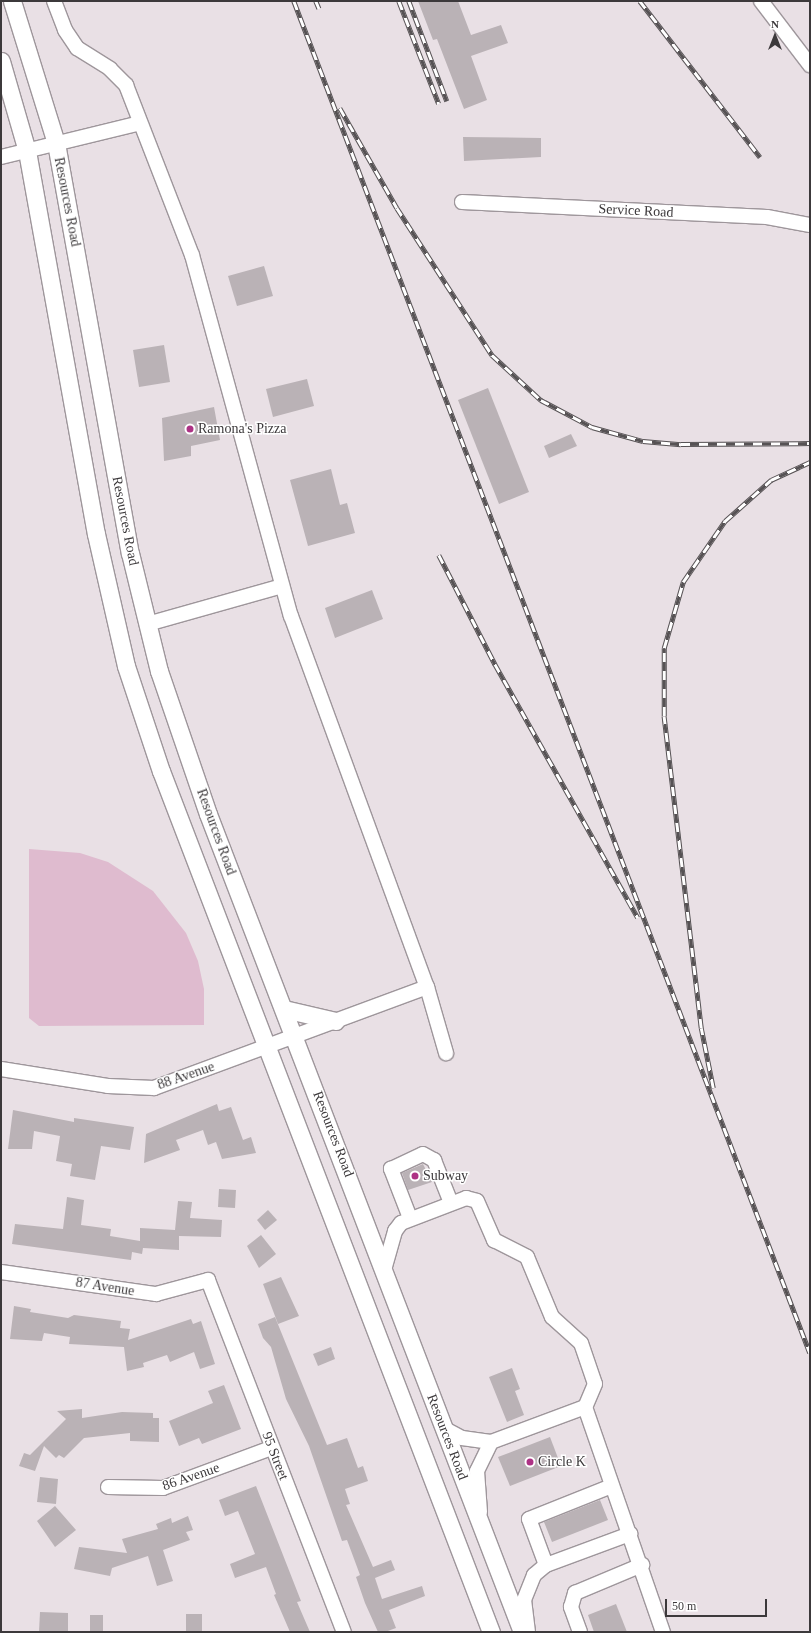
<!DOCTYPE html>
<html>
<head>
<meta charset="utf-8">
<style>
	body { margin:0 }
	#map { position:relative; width:811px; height:1633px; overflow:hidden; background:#e9e0e5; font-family:Georgia,serif }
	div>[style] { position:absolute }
	.green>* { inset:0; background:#dfbbcf }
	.building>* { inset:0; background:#bab2b6 }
	.roads { filter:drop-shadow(1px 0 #9e969b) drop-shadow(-1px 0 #9e969b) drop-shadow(0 1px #9e969b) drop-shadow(0 -1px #9e969b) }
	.minor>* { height:14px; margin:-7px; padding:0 7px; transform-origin:7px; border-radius:7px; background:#fff }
	.major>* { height:17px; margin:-8.5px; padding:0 8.5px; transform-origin:8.5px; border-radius:8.5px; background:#fff }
	.rail>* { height:4.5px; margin-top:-2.25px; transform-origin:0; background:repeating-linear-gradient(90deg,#fff 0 9px,#565254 0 18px); box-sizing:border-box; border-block:1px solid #565254 }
	.dots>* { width:11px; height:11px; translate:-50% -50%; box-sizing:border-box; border:2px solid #fff; border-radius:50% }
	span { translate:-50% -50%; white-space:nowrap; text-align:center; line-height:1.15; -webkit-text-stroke:3px #fff; paint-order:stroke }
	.street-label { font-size:14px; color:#3c393b }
	.poi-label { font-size:14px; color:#3c393b }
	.left { translate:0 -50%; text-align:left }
	.frame { position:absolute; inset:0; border:2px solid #3c393b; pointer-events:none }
	.north { position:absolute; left:755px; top:16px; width:40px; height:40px; -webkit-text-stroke:3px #fff; paint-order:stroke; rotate:0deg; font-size:11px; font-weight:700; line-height:16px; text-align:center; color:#3c393b }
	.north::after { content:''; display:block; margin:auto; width:14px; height:18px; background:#3c393b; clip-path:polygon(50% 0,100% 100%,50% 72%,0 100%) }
	.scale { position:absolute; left:665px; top:1599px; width:102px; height:18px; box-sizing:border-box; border:2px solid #3c393b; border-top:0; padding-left:5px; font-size:12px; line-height:14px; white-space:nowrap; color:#3c393b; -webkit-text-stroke:3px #fff; paint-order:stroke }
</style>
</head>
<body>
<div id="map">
	<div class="green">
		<div style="clip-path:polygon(29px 849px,80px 853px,108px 862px,153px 891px,186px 933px,198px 961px,204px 989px,204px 1025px,39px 1026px,29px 1018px)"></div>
	</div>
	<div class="building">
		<div style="clip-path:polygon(418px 1px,458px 1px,471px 35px,501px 25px,508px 43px,471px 56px,487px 100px,464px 109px,437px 39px,433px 40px)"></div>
		<div style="clip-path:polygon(463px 137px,541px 138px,541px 157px,464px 161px)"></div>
		<div style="clip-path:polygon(264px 266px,273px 296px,237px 306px,228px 276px)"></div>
		<div style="clip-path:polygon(164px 345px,170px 382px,139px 387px,133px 350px)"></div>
		<div style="clip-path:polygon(307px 379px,314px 406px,273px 417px,266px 389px)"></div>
		<div style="clip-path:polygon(488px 388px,529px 492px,499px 504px,458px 400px)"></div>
		<div style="clip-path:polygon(214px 407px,220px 440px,191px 446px,191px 456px,164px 461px,162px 418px)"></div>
		<div style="clip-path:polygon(571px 434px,577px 446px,549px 458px,544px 446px)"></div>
		<div style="clip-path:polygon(331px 469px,340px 505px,347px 503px,355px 533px,308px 546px,290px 480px)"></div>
		<div style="clip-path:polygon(372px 590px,383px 619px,335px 638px,325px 608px)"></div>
		<div style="clip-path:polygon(217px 1104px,219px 1111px,231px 1107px,243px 1140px,251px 1137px,256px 1153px,222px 1159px,216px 1142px,208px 1145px,203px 1130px,176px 1140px,180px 1150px,144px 1163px,146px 1134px)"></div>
		<div style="clip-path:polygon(13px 1110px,74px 1122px,74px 1118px,134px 1127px,130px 1150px,101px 1146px,95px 1180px,70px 1176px,72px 1164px,56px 1161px,60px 1136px,34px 1131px,32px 1149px,8px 1149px)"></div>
		<div style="clip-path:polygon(423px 1164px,432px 1182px,408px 1190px,402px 1173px)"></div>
		<div style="clip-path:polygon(219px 1189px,236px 1190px,235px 1208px,218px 1207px)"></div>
		<div style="clip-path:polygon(67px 1197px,84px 1200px,81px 1225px,111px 1229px,110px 1236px,140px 1241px,140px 1228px,175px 1230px,178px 1201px,192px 1202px,190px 1218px,222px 1220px,221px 1237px,179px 1236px,179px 1250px,143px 1248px,142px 1254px,132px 1252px,131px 1260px,12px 1244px,15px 1224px,63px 1229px)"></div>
		<div style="clip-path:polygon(268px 1210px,277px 1220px,265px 1230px,257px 1220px)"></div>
		<div style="clip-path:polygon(261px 1235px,276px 1254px,259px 1268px,247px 1246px)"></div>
		<div style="clip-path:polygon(281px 1277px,299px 1316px,278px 1324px,263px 1284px)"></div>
		<div style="clip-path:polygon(14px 1306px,31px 1309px,30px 1312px,68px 1318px,74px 1315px,121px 1321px,120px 1328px,130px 1329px,128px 1340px,191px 1319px,193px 1324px,201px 1321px,215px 1364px,200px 1369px,194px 1352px,170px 1362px,167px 1355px,143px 1363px,144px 1367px,127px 1371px,124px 1347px,69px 1344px,70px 1337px,44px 1333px,42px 1341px,10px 1339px)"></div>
		<div style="clip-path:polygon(275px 1317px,327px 1445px,347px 1438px,358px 1468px,363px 1466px,368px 1481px,345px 1489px,350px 1504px,346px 1505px,373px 1567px,391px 1560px,395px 1570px,375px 1578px,382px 1599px,422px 1586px,425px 1596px,389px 1610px,396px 1628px,385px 1632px,378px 1632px,365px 1603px,356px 1577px,360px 1575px,347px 1540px,342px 1541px,309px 1446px,286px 1399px,271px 1347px,263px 1338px,258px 1324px)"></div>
		<div style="clip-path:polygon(331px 1347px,335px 1359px,318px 1366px,313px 1354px)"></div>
		<div style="clip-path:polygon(512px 1368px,520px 1389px,515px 1391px,524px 1415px,507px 1422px,489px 1377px)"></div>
		<div style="clip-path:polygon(224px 1385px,241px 1429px,202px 1444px,199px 1438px,179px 1446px,169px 1421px,213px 1403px,208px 1391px)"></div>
		<div style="clip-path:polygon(82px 1409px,82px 1418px,122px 1412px,153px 1413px,153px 1418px,159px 1418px,159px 1442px,130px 1441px,130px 1433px,84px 1438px,64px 1458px,59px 1455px,56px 1458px,44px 1446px,35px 1471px,19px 1466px,24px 1453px,30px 1455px,66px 1419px,57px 1411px)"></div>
		<div style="clip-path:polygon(550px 1437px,561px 1466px,510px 1486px,498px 1457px)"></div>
		<div style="clip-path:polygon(40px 1477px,58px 1479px,56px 1504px,37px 1502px)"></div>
		<div style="clip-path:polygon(256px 1486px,301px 1601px,297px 1602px,310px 1632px,290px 1632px,274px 1595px,276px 1594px,266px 1567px,235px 1578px,230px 1564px,255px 1554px,238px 1511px,225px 1516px,219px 1500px)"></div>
		<div style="clip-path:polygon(600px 1500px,608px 1520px,552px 1542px,544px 1522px)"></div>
		<div style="clip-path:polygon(55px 1506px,76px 1530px,55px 1547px,37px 1521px)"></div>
		<div style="clip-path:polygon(188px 1516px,193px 1530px,186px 1532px,190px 1540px,163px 1550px,173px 1581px,157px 1586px,148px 1556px,112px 1568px,110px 1576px,74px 1569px,79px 1547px,127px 1553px,122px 1539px,158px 1529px,156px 1524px,171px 1518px,172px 1523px)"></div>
		<div style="clip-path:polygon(616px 1604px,627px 1632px,594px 1632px,588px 1615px)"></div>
		<div style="clip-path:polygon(40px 1612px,68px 1613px,68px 1632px,39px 1632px)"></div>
		<div style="clip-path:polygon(186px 1614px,202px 1614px,202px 1632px,186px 1632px)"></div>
		<div style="clip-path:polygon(90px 1615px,103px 1615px,103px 1631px,90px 1631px)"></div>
	</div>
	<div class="roads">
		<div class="minor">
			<div style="left:54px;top:1px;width:31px;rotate:69deg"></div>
			<div style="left:65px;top:30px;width:22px;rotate:56deg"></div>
			<div style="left:77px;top:48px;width:39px;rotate:32deg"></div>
			<div style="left:110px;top:69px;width:23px;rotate:45deg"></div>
			<div style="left:126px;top:85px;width:182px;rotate:68.8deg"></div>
			<div style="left:192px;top:255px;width:374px;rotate:74.7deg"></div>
			<div style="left:291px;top:616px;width:395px;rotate:69.9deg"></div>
			<div style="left:427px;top:987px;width:69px;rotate:73.9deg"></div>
			<div style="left:761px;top:1px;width:81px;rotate:52.6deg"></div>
			<div style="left:1px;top:157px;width:143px;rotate:-13.7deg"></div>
			<div style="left:462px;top:202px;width:305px;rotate:2.8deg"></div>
			<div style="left:767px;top:217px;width:44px;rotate:10.5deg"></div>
			<div style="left:147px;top:624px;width:140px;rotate:-15.7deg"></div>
			<div style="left:1px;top:1069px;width:108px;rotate:9deg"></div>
			<div style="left:108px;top:1086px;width:46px;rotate:2.5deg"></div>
			<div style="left:154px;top:1088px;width:291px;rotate:-20.3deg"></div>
			<div style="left:410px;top:1218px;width:53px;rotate:-111.2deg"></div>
			<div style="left:391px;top:1169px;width:35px;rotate:-25deg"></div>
			<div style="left:423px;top:1154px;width:13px;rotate:29deg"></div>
			<div style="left:434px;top:1160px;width:46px;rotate:68.4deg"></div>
			<div style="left:384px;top:1270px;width:41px;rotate:-74.2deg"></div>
			<div style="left:395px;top:1231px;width:10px;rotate:-53deg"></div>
			<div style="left:401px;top:1223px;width:70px;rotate:-21deg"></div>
			<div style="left:466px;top:1198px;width:11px;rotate:15deg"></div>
			<div style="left:477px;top:1201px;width:43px;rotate:66.4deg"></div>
			<div style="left:494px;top:1240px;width:37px;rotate:27deg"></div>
			<div style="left:527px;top:1257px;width:65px;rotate:67.4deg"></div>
			<div style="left:552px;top:1317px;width:39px;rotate:42deg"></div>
			<div style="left:581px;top:1343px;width:43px;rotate:71.1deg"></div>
			<div style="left:595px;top:1384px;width:25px;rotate:113deg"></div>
			<div style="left:1px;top:1272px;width:157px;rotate:8.1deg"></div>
			<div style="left:156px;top:1294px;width:54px;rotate:-15.1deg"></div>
			<div style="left:208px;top:1280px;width:377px;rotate:68.9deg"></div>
			<div style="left:445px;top:1429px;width:19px;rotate:28deg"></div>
			<div style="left:462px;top:1438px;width:29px;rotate:8deg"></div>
			<div style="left:491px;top:1442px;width:100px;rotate:-20.4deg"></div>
			<div style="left:585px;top:1407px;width:238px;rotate:70.9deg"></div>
			<div style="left:108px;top:1487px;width:55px;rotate:1deg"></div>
			<div style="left:163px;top:1488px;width:115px;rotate:-20.3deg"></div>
			<div style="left:480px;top:1512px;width:41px;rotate:-94.2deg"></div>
			<div style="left:477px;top:1471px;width:32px;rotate:-64deg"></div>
			<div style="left:546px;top:1565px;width:49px;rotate:-110.3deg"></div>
			<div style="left:529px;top:1519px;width:89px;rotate:-21.7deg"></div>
			<div style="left:528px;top:1632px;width:32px;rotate:-97deg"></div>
			<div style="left:524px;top:1600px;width:27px;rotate:-68deg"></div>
			<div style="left:534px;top:1575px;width:16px;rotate:-40deg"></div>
			<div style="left:546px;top:1565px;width:90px;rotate:-20.3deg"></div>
			<div style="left:580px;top:1632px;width:27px;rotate:-110deg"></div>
			<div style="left:571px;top:1607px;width:15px;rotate:-74deg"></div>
			<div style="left:575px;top:1593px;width:73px;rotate:-22.7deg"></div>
		</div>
		<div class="major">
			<div style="left:12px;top:1px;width:149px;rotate:72.8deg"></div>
			<div style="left:56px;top:143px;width:417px;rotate:79.8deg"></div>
			<div style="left:130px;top:553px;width:122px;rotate:76.2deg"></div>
			<div style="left:159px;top:671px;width:151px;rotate:71.1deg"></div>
			<div style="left:208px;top:814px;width:876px;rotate:69deg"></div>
			<div style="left:1px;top:61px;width:94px;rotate:73.9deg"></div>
			<div style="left:27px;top:151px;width:389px;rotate:79.8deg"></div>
			<div style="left:96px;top:534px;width:135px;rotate:77.2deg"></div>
			<div style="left:126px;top:666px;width:111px;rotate:71.6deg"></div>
			<div style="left:161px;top:771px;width:922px;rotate:69.03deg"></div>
			<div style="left:284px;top:1009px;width:53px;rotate:13deg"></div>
		</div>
	</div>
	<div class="rail">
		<div style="left:294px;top:1px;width:1447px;rotate:69.11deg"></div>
		<div style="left:316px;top:1px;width:8px;rotate:67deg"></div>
		<div style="left:399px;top:1px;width:110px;rotate:68.8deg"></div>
		<div style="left:409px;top:1px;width:107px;rotate:69.2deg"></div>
		<div style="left:640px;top:1px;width:197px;rotate:52.4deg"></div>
		<div style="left:340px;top:108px;width:115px;rotate:60.3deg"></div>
		<div style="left:397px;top:208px;width:175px;rotate:57.1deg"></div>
		<div style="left:492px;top:355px;width:67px;rotate:42.6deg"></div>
		<div style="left:541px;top:400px;width:58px;rotate:27.9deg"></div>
		<div style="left:592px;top:427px;width:53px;rotate:15.4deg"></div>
		<div style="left:643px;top:441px;width:38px;rotate:5deg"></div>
		<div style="left:681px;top:444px;width:129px;rotate:-0.4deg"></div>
		<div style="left:439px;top:555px;width:123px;rotate:62.8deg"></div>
		<div style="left:495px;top:664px;width:291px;rotate:60.6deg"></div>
		<div style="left:713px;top:1088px;width:61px;rotate:-101.3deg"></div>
		<div style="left:701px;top:1028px;width:314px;rotate:-96.8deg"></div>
		<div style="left:664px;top:716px;width:68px;rotate:-90deg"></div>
		<div style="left:664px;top:648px;width:69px;rotate:-73.9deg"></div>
		<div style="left:683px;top:582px;width:74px;rotate:-55.5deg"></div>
		<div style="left:725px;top:521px;width:62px;rotate:-41.7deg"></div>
		<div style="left:771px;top:480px;width:43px;rotate:-24.8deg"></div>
	</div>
	<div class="dots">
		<div style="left:190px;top:429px;background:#ad3285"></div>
		<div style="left:415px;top:1176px;background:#ad3285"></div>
		<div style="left:530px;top:1462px;background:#ad3285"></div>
	</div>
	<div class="street-label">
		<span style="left:67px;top:202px;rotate:79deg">Resources Road</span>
		<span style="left:636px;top:211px;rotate:3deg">Service Road</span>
		<span style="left:125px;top:521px;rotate:79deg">Resources Road</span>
		<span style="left:216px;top:832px;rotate:70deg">Resources Road</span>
		<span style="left:186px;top:1076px;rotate:-19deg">88 Avenue</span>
		<span style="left:333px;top:1134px;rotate:69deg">Resources Road</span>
		<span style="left:105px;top:1287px;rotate:9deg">87 Avenue</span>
		<span style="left:447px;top:1437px;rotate:69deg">Resources Road</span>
		<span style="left:275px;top:1456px;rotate:69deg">95 Street</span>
		<span style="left:191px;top:1477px;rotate:-19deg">86 Avenue</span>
	</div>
	<div class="poi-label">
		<span class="left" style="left:198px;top:429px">Ramona's Pizza</span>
		<span class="left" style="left:423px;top:1176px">Subway</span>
		<span class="left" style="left:538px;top:1462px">Circle K</span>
	</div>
	<div class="frame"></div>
	<div class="north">N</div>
	<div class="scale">50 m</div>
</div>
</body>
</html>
